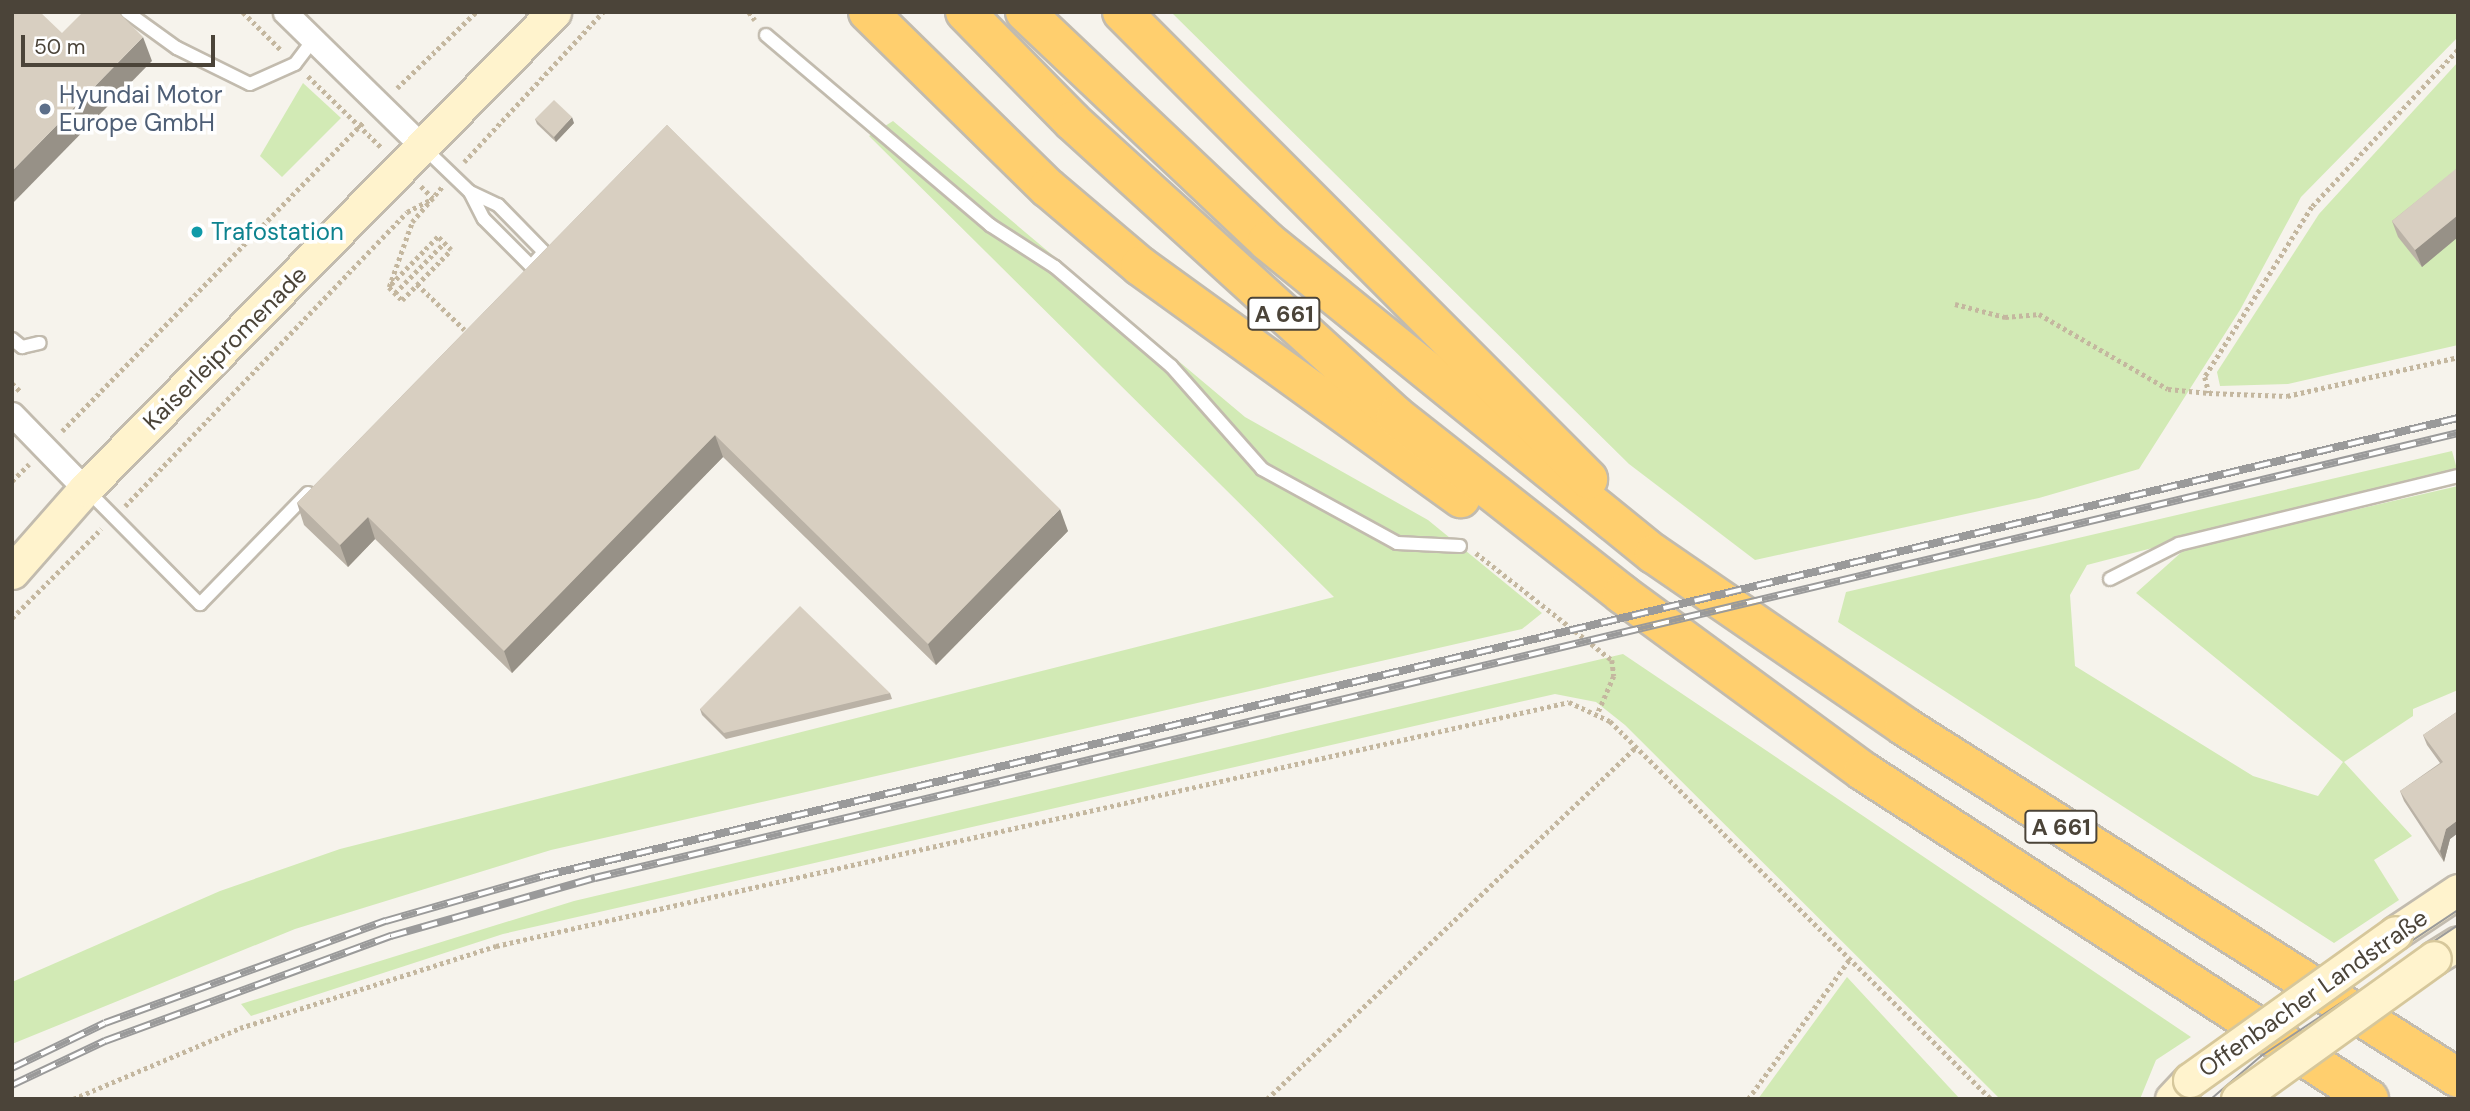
<!DOCTYPE html>
<html>
<head>
<meta charset="utf-8">
<style>
	body { margin:0 }
	#map { position:relative; width:2470px; height:1111px; overflow:hidden; background:#f6f3ec; font-family:"DM Sans",sans-serif }
	div>[style] { position:absolute }
	.green>* { inset:0; background:#d2eab5 }
	.path>* { height:4.5px; margin-top:-2.25px; transform-origin:0; background:repeating-linear-gradient(90deg,#c4b79f 0 3.5px,transparent 0 7px) }
	.roads { filter:drop-shadow(2px 0 #c2bbae) drop-shadow(-2px 0 #c2bbae) drop-shadow(0 2px #c2bbae) drop-shadow(0 -2px #c2bbae) }
	.lane>* { height:12px; margin:-6px; padding:0 6px; transform-origin:6px; border-radius:6px; background:#fff }
	.street>* { height:23px; margin:-11.5px; padding:0 11.5px; transform-origin:11.5px; border-radius:11.5px; background:#fff }
	.secondary>* { height:33px; margin:-16.5px; padding:0 16.5px; transform-origin:16.5px; border-radius:16.5px; background:#fff3cd }
	.highway>* { height:38px; margin:-19px; padding:0 19px; transform-origin:19px; border-radius:19px; background:#ffcf6e }
	.tram>* { height:2px; margin:-1px; padding:0 1px; transform-origin:1px; border-radius:1px; background:#9a9a9a }
	.rail>* { height:8px; margin-top:-4px; transform-origin:0; background:repeating-linear-gradient(90deg,#fff 0 16px,#9a9a9a 0 32px); box-sizing:border-box; border-block:2px solid #9a9a9a }
	.bridges { filter:drop-shadow(2px 0 #d6c79b) drop-shadow(-2px 0 #d6c79b) drop-shadow(0 2px #d6c79b) drop-shadow(0 -2px #d6c79b) }
	.secondary-bridge>* { height:33px; margin:-16.5px; padding:0 16.5px; transform-origin:16.5px; border-radius:16.5px; background:#fff3cd }
	.wall>* { inset:0; background:#bab2a6 }
	.shaded-wall>* { inset:0; background:#979187 }
	.building>* { inset:0; background:#d8cfc1 }
	.dots>* { width:19px; height:19px; translate:-50% -50%; box-sizing:border-box; border:4px solid #fff; border-radius:50% }
	span { translate:-50% -50%; white-space:nowrap; text-align:center; line-height:1.15; -webkit-text-stroke:7px #fff; paint-order:stroke }
	.shield-label span { padding:2px 5px; background:#fff; border:2px solid; border-radius:5px; -webkit-text-stroke-width:0 }
	.shield-label { font-size:23px; color:#4b4439; font-weight:700 }
	.service-label { font-size:24px; color:#4e5e75 }
	.left { translate:0 -50%; text-align:left }
	.culture-label { font-size:24px; color:#0d838f }
	.street-label { font-size:24px; color:#4b4439 }
	.frame { position:absolute; inset:0; border:14px solid #4b4439; pointer-events:none }
	.scale { position:absolute; left:21px; top:35px; width:194px; height:32px; box-sizing:border-box; border:4px solid #4b4439; border-top:0; padding-left:9px; font-size:21px; line-height:24px; white-space:nowrap; color:#4b4439; -webkit-text-stroke:5px #fff; paint-order:stroke }
</style>
</head>
<body>
<div id="map">
	<div class="green">
		<div style="clip-path:polygon(1171px 12px,2458px 12px,2458px 37px,2301px 197px,2240px 310px,2139px 469px,2039px 498px,1755px 560px,1629px 464px)"></div>
		<div style="clip-path:polygon(2458px 62px,2458px 345px,2288px 384px,2220px 386px,2217px 372px,2319px 214px)"></div>
		<div style="clip-path:polygon(303px 83px,341px 118px,282px 177px,260px 156px)"></div>
		<div style="clip-path:polygon(893px 121px,1245px 417px,1428px 520px,1542px 613px,1522px 629px,551px 850px,295px 929px,12px 1044px,12px 982px,220px 891px,340px 849px,1334px 597px,869px 136px)"></div>
		<div style="clip-path:polygon(2452px 451px,2457px 469px,2087px 565px,2070px 595px,2075px 666px,2253px 776px,2318px 796px,2343px 762px,2136px 593px,2185px 549px,2458px 486px,2458px 690px,2413px 709px,2413px 716px,2344px 762px,2412px 836px,2374px 860px,2399px 900px,2334px 943px,1838px 622px,1846px 592px)"></div>
		<div style="clip-path:polygon(1623px 654px,2191px 1037px,2156px 1060px,2140px 1099px,2000px 1099px,1625px 725px,1596px 702px,1555px 694px,503px 934px,251px 1016px,241px 1004px,574px 901px)"></div>
		<div style="clip-path:polygon(1847px 977px,1960px 1099px,1758px 1099px)"></div>
	</div>
	<div class="path">
		<div style="left:243px;top:12px;width:55px;rotate:45deg"></div>
		<div style="left:749px;top:12px;width:10px;rotate:53deg"></div>
		<div style="left:2458px;top:50px;width:214px;rotate:132.9deg"></div>
		<div style="left:2312px;top:207px;width:201px;rotate:122.2deg"></div>
		<div style="left:2205px;top:377px;width:16px;rotate:76deg"></div>
		<div style="left:2209px;top:393px;width:78px;rotate:2.2deg"></div>
		<div style="left:2287px;top:396px;width:175px;rotate:-12.8deg"></div>
		<div style="left:308px;top:76px;width:103px;rotate:44.2deg"></div>
		<div style="left:397px;top:88px;width:110px;rotate:-43.9deg"></div>
		<div style="left:464px;top:162px;width:205px;rotate:-47.2deg"></div>
		<div style="left:421px;top:186px;width:17px;rotate:45deg"></div>
		<div style="left:417px;top:284px;width:66px;rotate:43.8deg"></div>
		<div style="left:389px;top:287px;width:18px;rotate:45deg"></div>
		<div style="left:402px;top:300px;width:70px;rotate:-45.6deg"></div>
		<div style="left:451px;top:250px;width:18px;rotate:-135deg"></div>
		<div style="left:438px;top:237px;width:70px;rotate:134.4deg"></div>
		<div style="left:389px;top:287px;width:69px;rotate:-70.5deg"></div>
		<div style="left:412px;top:222px;width:46px;rotate:-49.4deg"></div>
		<div style="left:395px;top:293px;width:70px;rotate:-45.6deg"></div>
		<div style="left:1955px;top:304px;width:52px;rotate:14.6deg"></div>
		<div style="left:2005px;top:317px;width:34px;rotate:-5deg"></div>
		<div style="left:2039px;top:314px;width:149px;rotate:30.2deg"></div>
		<div style="left:2168px;top:389px;width:41px;rotate:5.6deg"></div>
		<div style="left:12px;top:383px;width:11px;rotate:45deg"></div>
		<div style="left:62px;top:431px;width:432px;rotate:-45.7deg"></div>
		<div style="left:12px;top:481px;width:24px;rotate:-45deg"></div>
		<div style="left:125px;top:506px;width:407px;rotate:-46.2deg"></div>
		<div style="left:407px;top:212px;width:30px;rotate:-28deg"></div>
		<div style="left:1476px;top:553px;width:173px;rotate:38.2deg"></div>
		<div style="left:1612px;top:660px;width:16px;rotate:83deg"></div>
		<div style="left:1614px;top:676px;width:40px;rotate:113.4deg"></div>
		<div style="left:12px;top:618px;width:126px;rotate:-45deg"></div>
		<div style="left:73px;top:1099px;width:181px;rotate:-23deg"></div>
		<div style="left:240px;top:1028px;width:269px;rotate:-17.8deg"></div>
		<div style="left:496px;top:946px;width:1100px;rotate:-12.81deg"></div>
		<div style="left:1569px;top:702px;width:45px;rotate:24.9deg"></div>
		<div style="left:1610px;top:721px;width:537px;rotate:44.77deg"></div>
		<div style="left:1267px;top:1099px;width:510px;rotate:-43.65deg"></div>
		<div style="left:1748px;top:1099px;width:175px;rotate:-54deg"></div>
	</div>
	<div class="roads">
		<div class="lane">
			<div style="left:127px;top:12px;width:62px;rotate:35.8deg"></div>
			<div style="left:177px;top:48px;width:81px;rotate:26.3deg"></div>
			<div style="left:250px;top:84px;width:49px;rotate:-24deg"></div>
			<div style="left:295px;top:64px;width:30px;rotate:-53deg"></div>
			<div style="left:766px;top:35px;width:294px;rotate:40.3deg"></div>
			<div style="left:990px;top:225px;width:77px;rotate:32.9deg"></div>
			<div style="left:1055px;top:267px;width:153px;rotate:40.5deg"></div>
			<div style="left:1171px;top:366px;width:137px;rotate:48.5deg"></div>
			<div style="left:1262px;top:469px;width:154px;rotate:28.7deg"></div>
			<div style="left:1397px;top:543px;width:63px;rotate:2.7deg"></div>
			<div style="left:423px;top:147px;width:65px;rotate:43.8deg"></div>
			<div style="left:470px;top:192px;width:31px;rotate:25deg"></div>
			<div style="left:498px;top:205px;width:66px;rotate:45.6deg"></div>
			<div style="left:544px;top:252px;width:15px;rotate:132deg"></div>
			<div style="left:470px;top:192px;width:30px;rotate:63deg"></div>
			<div style="left:484px;top:219px;width:66px;rotate:45deg"></div>
			<div style="left:12px;top:339px;width:13px;rotate:39deg"></div>
			<div style="left:22px;top:347px;width:18px;rotate:-13deg"></div>
			<div style="left:86px;top:489px;width:162px;rotate:45.3deg"></div>
			<div style="left:200px;top:604px;width:155px;rotate:-45.8deg"></div>
			<div style="left:2110px;top:579px;width:77px;rotate:-26.9deg"></div>
			<div style="left:2179px;top:544px;width:287px;rotate:-13.7deg"></div>
		</div>
		<div class="street">
			<div style="left:285px;top:12px;width:193px;rotate:44.4deg"></div>
			<div style="left:12px;top:414px;width:105px;rotate:45.8deg"></div>
		</div>
		<div class="secondary">
			<div style="left:12px;top:572px;width:111px;rotate:-48.7deg"></div>
			<div style="left:85px;top:489px;width:669px;rotate:-45.48deg"></div>
			<div style="left:2395px;top:933px;width:76px;rotate:-33.7deg"></div>
			<div style="left:2434px;top:958px;width:28px;rotate:-32deg"></div>
			<div style="left:2172px;top:1099px;width:26px;rotate:-47deg"></div>
		</div>
		<div class="highway">
			<div style="left:868px;top:12px;width:252px;rotate:44.4deg"></div>
			<div style="left:1048px;top:188px;width:121px;rotate:40.3deg"></div>
			<div style="left:1140px;top:266px;width:396px;rotate:35.9deg"></div>
			<div style="left:965px;top:12px;width:153px;rotate:45.5deg"></div>
			<div style="left:1072px;top:121px;width:438px;rotate:42.3deg"></div>
			<div style="left:1396px;top:416px;width:288px;rotate:38.2deg"></div>
			<div style="left:1622px;top:594px;width:299px;rotate:36.3deg"></div>
			<div style="left:1863px;top:771px;width:603px;rotate:32.95deg"></div>
			<div style="left:1025px;top:12px;width:333px;rotate:43.4deg"></div>
			<div style="left:1267px;top:241px;width:498px;rotate:39deg"></div>
			<div style="left:1654px;top:554px;width:303px;rotate:34.5deg"></div>
			<div style="left:1904px;top:726px;width:656px;rotate:32.43deg"></div>
			<div style="left:1122px;top:12px;width:660px;rotate:45.06deg"></div>
		</div>
	</div>
	<div class="tram">
		<div style="left:2194px;top:1099px;width:80px;rotate:-41.5deg"></div>
		<div style="left:2254px;top:1046px;width:245px;rotate:-33.7deg"></div>
		<div style="left:2211px;top:1099px;width:66px;rotate:-40.7deg"></div>
		<div style="left:2261px;top:1056px;width:237px;rotate:-33.6deg"></div>
	</div>
	<div class="rail">
		<div style="left:12px;top:1068px;width:103px;rotate:-25.8deg"></div>
		<div style="left:105px;top:1023px;width:299px;rotate:-20deg"></div>
		<div style="left:386px;top:921px;width:163px;rotate:-16deg"></div>
		<div style="left:543px;top:876px;width:1969px;rotate:-13.45deg"></div>
		<div style="left:12px;top:1085px;width:103px;rotate:-25.3deg"></div>
		<div style="left:105px;top:1041px;width:305px;rotate:-20.2deg"></div>
		<div style="left:391px;top:936px;width:212px;rotate:-15.9deg"></div>
		<div style="left:595px;top:878px;width:1915px;rotate:-13.43deg"></div>
	</div>
	<div class="bridges">
		<div class="secondary-bridge">
			<div style="left:2190px;top:1080px;width:252px;rotate:-35.6deg"></div>
			<div style="left:2238px;top:1099px;width:241px;rotate:-35.7deg"></div>
		</div>
	</div>
	<div class="wall">
		<div style="clip-path:polygon(535px 119px,574px 123px,556px 142px,537px 124px)"></div>
		<div style="clip-path:polygon(667px 125px,1068px 531px,936px 665px,723px 457px,512px 673px,375px 539px,348px 567px,304px 525px,297px 503px)"></div>
		<div style="clip-path:polygon(2458px 168px,2458px 237px,2422px 267px,2398px 237px,2392px 221px)"></div>
		<div style="clip-path:polygon(890px 693px,892px 699px,726px 739px,702px 715px,700px 709px)"></div>
		<div style="clip-path:polygon(2458px 711px,2458px 833px,2450px 839px,2444px 862px,2404px 801px,2400px 791px,2440px 763px,2427px 745px,2423px 735px)"></div>
	</div>
	<div class="shaded-wall">
		<div style="clip-path:polygon(143px 37px,152px 61px,12px 204px,12px 171px)"></div>
		<div style="clip-path:polygon(572px 117px,574px 123px,556px 142px,554px 137px)"></div>
		<div style="clip-path:polygon(2458px 215px,2458px 237px,2422px 267px,2415px 250px)"></div>
		<div style="clip-path:polygon(715px 435px,723px 457px,512px 673px,504px 651px)"></div>
		<div style="clip-path:polygon(1060px 509px,1068px 531px,936px 665px,928px 644px)"></div>
		<div style="clip-path:polygon(368px 517px,375px 539px,348px 567px,340px 545px)"></div>
		<div style="clip-path:polygon(2458px 820px,2458px 833px,2450px 839px,2444px 862px,2440px 851px,2446px 829px)"></div>
	</div>
	<div class="building">
		<div style="clip-path:polygon(12px 12px,40px 12px,62px 33px,83px 12px,118px 12px,143px 37px,12px 171px)"></div>
		<div style="clip-path:polygon(554px 100px,572px 117px,554px 137px,535px 119px)"></div>
		<div style="clip-path:polygon(667px 125px,1060px 509px,928px 644px,715px 435px,504px 651px,368px 517px,340px 545px,297px 503px)"></div>
		<div style="clip-path:polygon(2457px 168px,2458px 215px,2415px 250px,2392px 221px)"></div>
		<div style="clip-path:polygon(800px 606px,890px 693px,724px 733px,700px 709px)"></div>
		<div style="clip-path:polygon(2458px 711px,2458px 820px,2446px 829px,2440px 851px,2400px 791px,2443px 762px,2423px 735px)"></div>
	</div>
	<div class="dots">
		<div style="left:45px;top:109px;background:#5c6f8a"></div>
		<div style="left:197px;top:232px;background:#0f9aa8"></div>
	</div>
	<div class="shield-label">
		<span style="left:1284px;top:314px">A 661</span>
		<span style="left:2061px;top:827px">A 661</span>
	</div>
	<div class="service-label">
		<span class="left" style="left:59px;top:109px">Hyundai Motor<br>Europe GmbH</span>
	</div>
	<div class="culture-label">
		<span class="left" style="left:211px;top:232px">Trafostation</span>
	</div>
	<div class="street-label">
		<span style="left:225px;top:348px;rotate:-45deg">Kaiserleipromenade</span>
		<span style="left:2313px;top:993px;rotate:-35deg">Offenbacher Landstraße</span>
	</div>
	<div class="frame"></div>
	<div class="scale">50 m</div>
</div>
</body>
</html>
